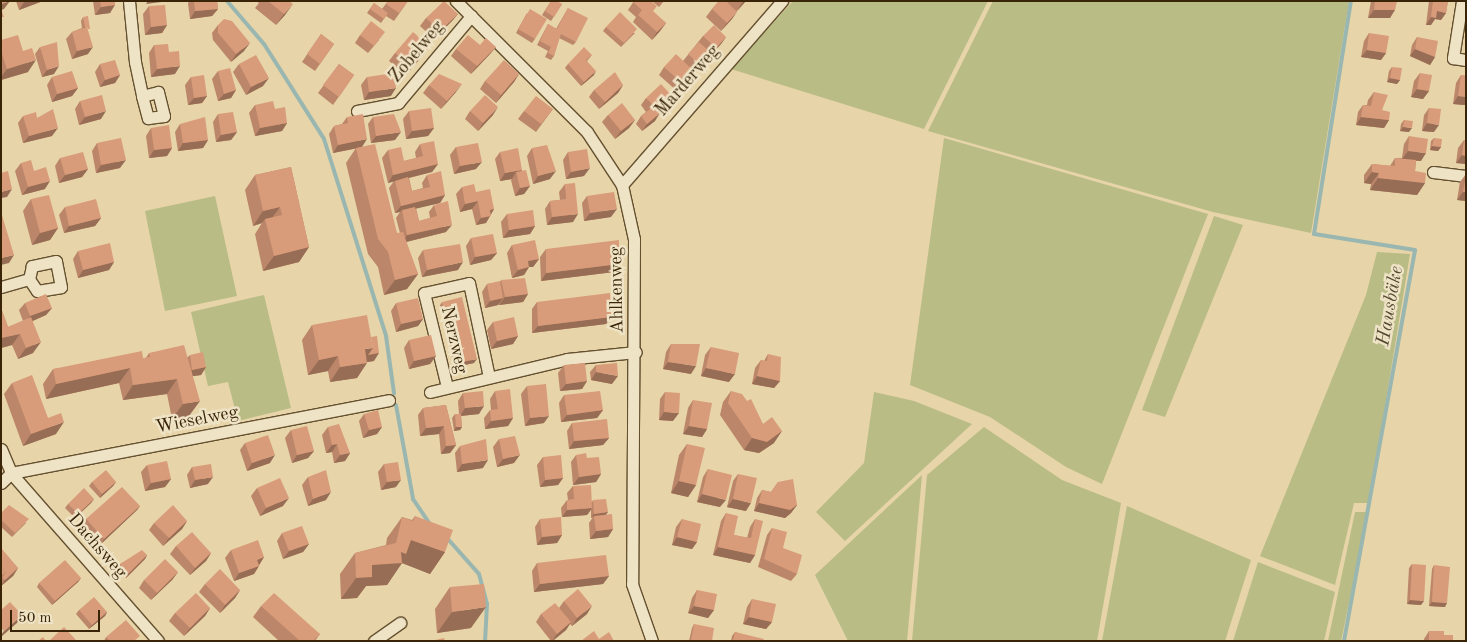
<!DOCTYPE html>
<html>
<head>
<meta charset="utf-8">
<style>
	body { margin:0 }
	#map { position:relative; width:1467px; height:642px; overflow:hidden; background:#e7d4a8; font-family:"Old Standard TT",serif }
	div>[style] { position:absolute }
	.green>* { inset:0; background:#b9bc85 }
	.stream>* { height:4px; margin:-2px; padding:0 2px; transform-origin:2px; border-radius:2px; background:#99b7b0 }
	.roads { filter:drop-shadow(1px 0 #64502f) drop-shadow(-1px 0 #64502f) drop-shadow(0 1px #64502f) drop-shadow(0 -1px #64502f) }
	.minor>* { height:11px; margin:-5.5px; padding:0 5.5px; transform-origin:5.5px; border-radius:5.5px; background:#efe3c6 }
	.wall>* { inset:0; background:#bb8669 }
	.shaded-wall>* { inset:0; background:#986d55 }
	.building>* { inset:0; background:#d99c7a }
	span { translate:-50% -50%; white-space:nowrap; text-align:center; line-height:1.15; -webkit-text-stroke:5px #efe3c6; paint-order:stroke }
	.street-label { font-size:18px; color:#392407 }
	.water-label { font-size:19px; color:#514931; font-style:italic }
	.frame { position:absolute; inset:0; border:2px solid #392407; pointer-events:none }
	.scale { position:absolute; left:10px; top:610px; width:90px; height:22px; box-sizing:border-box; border:2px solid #392407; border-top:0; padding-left:6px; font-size:15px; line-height:18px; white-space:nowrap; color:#392407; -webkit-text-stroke:4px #efe3c6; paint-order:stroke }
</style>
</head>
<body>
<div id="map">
	<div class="green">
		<div style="clip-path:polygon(793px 1px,988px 1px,924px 129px,731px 69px)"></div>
		<div style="clip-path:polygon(993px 1px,1349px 1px,1311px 233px,1213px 212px,928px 131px)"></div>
		<div style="clip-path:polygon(944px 138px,1208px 214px,1102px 484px,1066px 467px,990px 417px,910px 385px)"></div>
		<div style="clip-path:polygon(215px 196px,237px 296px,165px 311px,145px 211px)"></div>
		<div style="clip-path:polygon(1214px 216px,1243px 225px,1165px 417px,1142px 410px)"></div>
		<div style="clip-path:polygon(1377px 252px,1410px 254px,1369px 503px,1354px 503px,1335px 585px,1260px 556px,1366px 295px)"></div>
		<div style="clip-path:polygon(264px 295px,291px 408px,238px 421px,228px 382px,208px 386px,191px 312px)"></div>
		<div style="clip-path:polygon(874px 392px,914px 401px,972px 424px,845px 541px,816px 512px,864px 463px)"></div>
		<div style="clip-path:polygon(984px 427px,1062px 480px,1121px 503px,1097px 641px,912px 641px,927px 475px)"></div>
		<div style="clip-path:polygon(922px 475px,907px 641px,848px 641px,815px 575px)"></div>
		<div style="clip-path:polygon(1127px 506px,1251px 560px,1225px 641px,1102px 641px)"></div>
		<div style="clip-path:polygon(1355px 512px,1368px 512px,1341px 641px,1328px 641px)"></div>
		<div style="clip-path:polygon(1258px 562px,1335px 592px,1324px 641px,1233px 641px)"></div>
	</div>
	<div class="stream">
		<div style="left:227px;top:1px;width:57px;rotate:49.3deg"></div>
		<div style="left:264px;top:44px;width:112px;rotate:57.7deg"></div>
		<div style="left:324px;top:139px;width:207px;rotate:72.5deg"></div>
		<div style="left:386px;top:336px;width:58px;rotate:82deg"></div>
		<div style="left:396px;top:405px;width:96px;rotate:79.7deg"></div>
		<div style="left:413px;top:499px;width:30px;rotate:56deg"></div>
		<div style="left:447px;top:538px;width:48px;rotate:48.4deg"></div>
		<div style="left:479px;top:574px;width:31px;rotate:75deg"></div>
		<div style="left:487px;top:604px;width:37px;rotate:93deg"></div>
		<div style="left:1344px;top:641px;width:397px;rotate:-79.7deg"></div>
		<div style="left:1415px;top:250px;width:102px;rotate:-171deg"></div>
		<div style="left:1314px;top:234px;width:236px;rotate:-81deg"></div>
	</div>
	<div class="roads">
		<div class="minor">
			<div style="left:129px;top:1px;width:61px;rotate:84.4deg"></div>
			<div style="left:135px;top:62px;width:35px;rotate:78deg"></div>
			<div style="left:142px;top:96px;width:23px;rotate:75deg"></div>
			<div style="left:148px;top:118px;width:16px;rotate:-7deg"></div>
			<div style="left:164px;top:116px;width:25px;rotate:-104deg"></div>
			<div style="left:158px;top:92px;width:16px;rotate:166deg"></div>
			<div style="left:456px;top:1px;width:185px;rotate:45deg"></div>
			<div style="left:587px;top:132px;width:64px;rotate:56.6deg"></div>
			<div style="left:622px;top:185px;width:55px;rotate:77.5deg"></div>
			<div style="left:634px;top:239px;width:345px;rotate:90.3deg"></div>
			<div style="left:632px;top:584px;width:60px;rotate:70.7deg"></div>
			<div style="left:1462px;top:1px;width:58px;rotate:99deg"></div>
			<div style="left:1453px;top:58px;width:13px;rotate:9deg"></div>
			<div style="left:357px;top:111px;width:42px;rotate:-11deg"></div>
			<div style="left:398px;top:103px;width:114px;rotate:-50deg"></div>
			<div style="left:1433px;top:172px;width:33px;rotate:7deg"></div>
			<div style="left:622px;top:185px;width:244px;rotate:-49deg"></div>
			<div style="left:1px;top:287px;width:29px;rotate:-16deg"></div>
			<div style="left:29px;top:279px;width:14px;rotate:56deg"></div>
			<div style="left:37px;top:291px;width:24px;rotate:-9deg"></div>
			<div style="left:61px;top:287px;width:26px;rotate:-101deg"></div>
			<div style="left:56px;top:261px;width:25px;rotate:168deg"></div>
			<div style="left:32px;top:266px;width:13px;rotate:103deg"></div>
			<div style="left:447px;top:387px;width:97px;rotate:-103.7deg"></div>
			<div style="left:424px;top:293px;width:46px;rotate:-12.5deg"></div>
			<div style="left:469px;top:283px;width:96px;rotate:78deg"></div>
			<div style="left:430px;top:392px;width:141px;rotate:-13.5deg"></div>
			<div style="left:567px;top:359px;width:69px;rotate:-5.8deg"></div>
			<div style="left:1px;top:449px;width:26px;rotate:67deg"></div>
			<div style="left:11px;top:473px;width:14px;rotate:135deg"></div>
			<div style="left:11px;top:473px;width:385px;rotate:-10.9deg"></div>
			<div style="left:11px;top:473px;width:223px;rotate:48.8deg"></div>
			<div style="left:374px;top:641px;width:32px;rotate:-35deg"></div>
		</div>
	</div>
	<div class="wall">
		<div style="clip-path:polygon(16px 1px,43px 1px,19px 10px)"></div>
		<div style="clip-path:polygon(93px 1px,115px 1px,110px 13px,95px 15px)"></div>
		<div style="clip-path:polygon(190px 1px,217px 1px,218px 9px,212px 16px,190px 19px,188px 3px)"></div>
		<div style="clip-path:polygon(256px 1px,289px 1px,285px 15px,276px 25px,255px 8px,259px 3px)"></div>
		<div style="clip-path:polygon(388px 1px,408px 1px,394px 21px,386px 16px,381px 23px,367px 13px,374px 3px,382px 9px)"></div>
		<div style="clip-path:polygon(551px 1px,562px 4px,551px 21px,542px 15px)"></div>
		<div style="clip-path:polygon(634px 1px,653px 12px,666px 23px,660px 31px,652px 40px,633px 22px,636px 17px,628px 10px)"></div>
		<div style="clip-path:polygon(652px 1px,664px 1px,659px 7px)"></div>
		<div style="clip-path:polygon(719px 1px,746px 1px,737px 11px,732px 19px,721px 31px,706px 17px,712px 9px)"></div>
		<div style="clip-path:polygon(1371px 1px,1397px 1px,1390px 18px,1368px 18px)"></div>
		<div style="clip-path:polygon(1429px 1px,1448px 1px,1446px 13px,1441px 20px,1435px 19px,1431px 25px,1426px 25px)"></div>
		<div style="clip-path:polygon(149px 6px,167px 25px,162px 33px,145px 35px,143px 14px)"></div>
		<div style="clip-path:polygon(568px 8px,576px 42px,573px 45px,559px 38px,554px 56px,551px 60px,545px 57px,548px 51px,537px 45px,548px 24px,556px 29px)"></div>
		<div style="clip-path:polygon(527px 13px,535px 39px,532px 43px,516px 33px)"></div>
		<div style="clip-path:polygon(458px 14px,452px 21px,434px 39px,420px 26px,426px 18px)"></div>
		<div style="clip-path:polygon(83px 17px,88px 32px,88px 54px,72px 59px,66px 39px,72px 32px,82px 28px,81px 21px)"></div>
		<div style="clip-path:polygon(218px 25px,244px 51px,231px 62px,213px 40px,212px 33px)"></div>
		<div style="clip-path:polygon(606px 27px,635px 33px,621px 47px,603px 31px)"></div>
		<div style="clip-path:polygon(1369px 33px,1386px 53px,1381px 60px,1361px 57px,1364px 41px)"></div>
		<div style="clip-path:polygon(321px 34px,334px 44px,315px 71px,302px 62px)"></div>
		<div style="clip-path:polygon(360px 35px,379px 40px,368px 53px,355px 43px)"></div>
		<div style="clip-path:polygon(703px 36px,726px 37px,721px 44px,710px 55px,706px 61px,678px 92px,659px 75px,664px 67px,683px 61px)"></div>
		<div style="clip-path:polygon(1417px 37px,1435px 57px,1430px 65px,1410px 56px,1412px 45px)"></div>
		<div style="clip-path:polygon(1px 40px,23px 51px,28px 72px,1px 80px)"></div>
		<div style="clip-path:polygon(154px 45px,169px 52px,175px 74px,151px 77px,149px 53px)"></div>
		<div style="clip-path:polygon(480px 45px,496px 47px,490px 54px,471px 74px,451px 56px,456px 49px)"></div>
		<div style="clip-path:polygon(430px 46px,424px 54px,406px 75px,389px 61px,395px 53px)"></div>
		<div style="clip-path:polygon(40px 47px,54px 74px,42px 77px,35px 54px)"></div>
		<div style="clip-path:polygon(592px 55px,587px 61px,594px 75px,581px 86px,565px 68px,568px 64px)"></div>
		<div style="clip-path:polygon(100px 64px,120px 75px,115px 83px,100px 87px,95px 72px)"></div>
		<div style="clip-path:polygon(239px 64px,263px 86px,246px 95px,233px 72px)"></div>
		<div style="clip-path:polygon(339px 64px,354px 75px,333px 105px,318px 93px)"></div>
		<div style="clip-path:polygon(1392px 67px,1400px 80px,1397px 84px,1387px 82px,1389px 71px)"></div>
		<div style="clip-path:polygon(218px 71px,236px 90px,231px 98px,218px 101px,212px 79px)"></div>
		<div style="clip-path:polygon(1420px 73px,1429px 91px,1423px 99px,1411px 97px,1414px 81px)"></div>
		<div style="clip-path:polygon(519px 74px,514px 82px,496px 103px,480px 89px,485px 81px)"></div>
		<div style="clip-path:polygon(1461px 75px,1466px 76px,1466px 104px,1464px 105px,1453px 104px,1456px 83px)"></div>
		<div style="clip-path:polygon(52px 77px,78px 88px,72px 96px,52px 102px,47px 85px)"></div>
		<div style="clip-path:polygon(191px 77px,207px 96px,202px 103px,188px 105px,185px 85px)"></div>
		<div style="clip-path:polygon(367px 77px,391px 96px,364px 100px,361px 85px)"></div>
		<div style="clip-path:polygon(429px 85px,456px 92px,441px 109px,423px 93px)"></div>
		<div style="clip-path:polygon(623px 85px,618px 93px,599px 109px,589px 97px,594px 90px)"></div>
		<div style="clip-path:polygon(1374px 92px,1382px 110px,1389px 120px,1384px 128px,1356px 125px,1358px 112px,1363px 105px,1367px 105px,1368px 100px)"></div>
		<div style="clip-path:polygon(646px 98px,666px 104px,658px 111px,655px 121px,642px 131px,636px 124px,641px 116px,646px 112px,641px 105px)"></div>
		<div style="clip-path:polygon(80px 101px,101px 119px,79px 125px,75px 109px)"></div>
		<div style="clip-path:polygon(255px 105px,275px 109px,287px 123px,282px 131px,255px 136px,249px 113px)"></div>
		<div style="clip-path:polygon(1429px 108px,1434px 132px,1422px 131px,1424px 115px)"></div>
		<div style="clip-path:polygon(553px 109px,536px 132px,518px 119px,524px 111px)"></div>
		<div style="clip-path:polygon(409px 111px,434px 128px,428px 136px,406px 139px,403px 119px)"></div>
		<div style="clip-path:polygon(470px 111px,493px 115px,478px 131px,465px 119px)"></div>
		<div style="clip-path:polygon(218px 114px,237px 132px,231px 140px,216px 142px,213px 122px)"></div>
		<div style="clip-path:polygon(608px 115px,635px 120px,629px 128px,615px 139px,602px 122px)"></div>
		<div style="clip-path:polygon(23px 116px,52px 136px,23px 143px,18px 123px)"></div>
		<div style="clip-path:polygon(347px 117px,362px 147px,397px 233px,400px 233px,396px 218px,400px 212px,395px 213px,389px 188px,394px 181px,388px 183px,382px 158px,388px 150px,404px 161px,416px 158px,415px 152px,420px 144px,438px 164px,432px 172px,409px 178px,412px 191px,423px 188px,422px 183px,427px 175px,445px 195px,440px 203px,416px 208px,419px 221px,430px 218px,429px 212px,434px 205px,446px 232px,406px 242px,418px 274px,407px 289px,384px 295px,378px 267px,368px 254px,346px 163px,356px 148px,359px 148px,333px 153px,329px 134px,334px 126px,342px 124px)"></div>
		<div style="clip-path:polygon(373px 117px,395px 140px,371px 143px,368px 124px)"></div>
		<div style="clip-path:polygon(1404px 120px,1409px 132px,1400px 131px,1401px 124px)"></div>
		<div style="clip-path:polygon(180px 124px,208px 140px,203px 148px,178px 151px,175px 132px)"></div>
		<div style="clip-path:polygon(151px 128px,172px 148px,167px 156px,149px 158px,146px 136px)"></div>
		<div style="clip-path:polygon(1409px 136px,1421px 161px,1416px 161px,1415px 171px,1425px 183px,1417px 195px,1370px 190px,1371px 184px,1364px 183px,1364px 175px,1372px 164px,1390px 166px,1395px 158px,1402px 158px,1404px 144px)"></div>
		<div style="clip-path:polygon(1434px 138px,1441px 147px,1438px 151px,1430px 150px,1431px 141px)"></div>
		<div style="clip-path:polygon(1464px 140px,1466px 164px,1456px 163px,1458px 148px)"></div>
		<div style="clip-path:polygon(97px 143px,120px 168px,96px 173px,92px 151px)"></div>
		<div style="clip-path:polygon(456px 147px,476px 169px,454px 174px,450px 155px)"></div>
		<div style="clip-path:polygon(532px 148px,550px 179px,533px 184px,527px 156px)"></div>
		<div style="clip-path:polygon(500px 152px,522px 170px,521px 171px,530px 186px,524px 194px,515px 196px,511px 180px,512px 179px,500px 181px,495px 159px)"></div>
		<div style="clip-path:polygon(568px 152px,584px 176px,566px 179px,563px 160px)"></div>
		<div style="clip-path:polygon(60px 158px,88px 169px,82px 177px,59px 183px,55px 166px)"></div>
		<div style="clip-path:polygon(21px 163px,34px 171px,45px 189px,22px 195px,15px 171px)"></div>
		<div style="clip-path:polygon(291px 167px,309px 247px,299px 262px,263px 271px,255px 234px,262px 223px,253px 226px,245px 190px,255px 175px)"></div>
		<div style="clip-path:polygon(1466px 174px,1466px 201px,1457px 200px,1460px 182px)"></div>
		<div style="clip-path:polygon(565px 184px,573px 222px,547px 225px,545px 209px,550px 201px,560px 200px,559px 192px)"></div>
		<div style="clip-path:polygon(462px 187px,476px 192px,494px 209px,486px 223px,476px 225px,472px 209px,460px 212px,456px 194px)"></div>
		<div style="clip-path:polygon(587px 196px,611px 217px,584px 221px,582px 203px)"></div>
		<div style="clip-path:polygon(31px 199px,58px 228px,50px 240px,32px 245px,23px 211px)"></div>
		<div style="clip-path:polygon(65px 207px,101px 218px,95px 226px,64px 233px,59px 215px)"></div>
		<div style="clip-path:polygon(507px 214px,535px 226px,530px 234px,503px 238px,501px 222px)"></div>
		<div style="clip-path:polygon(471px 238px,497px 253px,491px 260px,470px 265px,466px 246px)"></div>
		<div style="clip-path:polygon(512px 245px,539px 259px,533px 267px,529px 267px,524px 275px,512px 278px,507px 253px)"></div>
		<div style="clip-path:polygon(546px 249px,619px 264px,614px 272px,541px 281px,540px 257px)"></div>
		<div style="clip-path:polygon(423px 250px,458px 270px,422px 277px,418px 258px)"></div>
		<div style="clip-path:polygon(78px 251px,114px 262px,109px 270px,78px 278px,73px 259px)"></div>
		<div style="clip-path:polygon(501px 280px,528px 294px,523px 302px,499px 305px,499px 304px,498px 305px,485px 308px,482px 292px,487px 284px,500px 282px)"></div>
		<div style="clip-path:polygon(442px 302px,474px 363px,455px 367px,440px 305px)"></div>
		<div style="clip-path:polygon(537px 302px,611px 317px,606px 324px,532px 333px,532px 309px)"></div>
		<div style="clip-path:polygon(25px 303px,52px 308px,46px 315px,33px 321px,33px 353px,18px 359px,12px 345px,1px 348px,1px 308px,8px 327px,23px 321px,19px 310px)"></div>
		<div style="clip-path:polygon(396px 303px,423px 319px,418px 326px,396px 332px,391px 311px)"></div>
		<div style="clip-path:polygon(493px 322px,518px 336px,513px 344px,491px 349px,487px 330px)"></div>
		<div style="clip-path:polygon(312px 325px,374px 361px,367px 362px,357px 378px,330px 382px,328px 371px,308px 375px,302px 340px)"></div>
		<div style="clip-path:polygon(409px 340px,436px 356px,430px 364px,409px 369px,404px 348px)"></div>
		<div style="clip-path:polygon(671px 344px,691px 374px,663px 369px,666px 352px)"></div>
		<div style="clip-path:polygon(711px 347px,729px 382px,701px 376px,705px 355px)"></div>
		<div style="clip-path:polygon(149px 353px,188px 357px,190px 355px,206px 367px,201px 375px,193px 376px,189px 416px,172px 419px,167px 394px,123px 400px,119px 383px,46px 399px,43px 384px,53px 369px,143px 358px,146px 358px)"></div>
		<div style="clip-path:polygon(768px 354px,780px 381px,774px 388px,752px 384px,755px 368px,761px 360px,764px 361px)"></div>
		<div style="clip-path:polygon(564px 365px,587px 381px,582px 389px,560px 391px,558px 373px)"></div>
		<div style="clip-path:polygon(596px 365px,612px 384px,591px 380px,590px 372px)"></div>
		<div style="clip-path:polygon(12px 383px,48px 418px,56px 434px,23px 446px,4px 394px)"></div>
		<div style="clip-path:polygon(527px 386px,544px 423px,525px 426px,521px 394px)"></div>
		<div style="clip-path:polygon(495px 391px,513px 418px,508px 426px,485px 429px,484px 418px,490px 410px,491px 410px,490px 399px)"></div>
		<div style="clip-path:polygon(731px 391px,763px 424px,774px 443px,759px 453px,744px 450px,720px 415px,723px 402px)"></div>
		<div style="clip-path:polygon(665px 392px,673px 421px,659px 420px,660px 399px)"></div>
		<div style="clip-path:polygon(463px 393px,479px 414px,461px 416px,462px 427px,460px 430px,454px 431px,452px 418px,455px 414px,459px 414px,458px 401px)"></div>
		<div style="clip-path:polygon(564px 395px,603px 410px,597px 418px,561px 422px,559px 403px)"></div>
		<div style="clip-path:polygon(693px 400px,707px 429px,702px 437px,683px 434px,688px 408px)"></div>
		<div style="clip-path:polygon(446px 405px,456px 445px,450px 453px,441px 454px,439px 434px,420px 436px,418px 415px,423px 408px)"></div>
		<div style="clip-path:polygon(364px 414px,382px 427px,377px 434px,363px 438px,359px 421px)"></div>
		<div style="clip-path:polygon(572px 423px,609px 438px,603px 445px,569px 449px,567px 431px)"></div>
		<div style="clip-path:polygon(328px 427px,350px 453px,345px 461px,334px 463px,332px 452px,326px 453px,322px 435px)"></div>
		<div style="clip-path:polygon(291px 430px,314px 451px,308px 458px,292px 463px,285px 438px)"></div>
		<div style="clip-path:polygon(499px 439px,514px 463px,497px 467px,493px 447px)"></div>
		<div style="clip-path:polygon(245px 443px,270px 463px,247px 471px,240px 450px)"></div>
		<div style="clip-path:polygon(687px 444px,696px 485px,688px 497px,671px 493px,679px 455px)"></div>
		<div style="clip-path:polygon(460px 446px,483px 468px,457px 472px,455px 453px)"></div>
		<div style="clip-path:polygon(576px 455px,587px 458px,601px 474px,596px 482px,573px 485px,571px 462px)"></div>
		<div style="clip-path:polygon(543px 457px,563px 478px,558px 485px,540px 487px,537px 465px)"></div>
		<div style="clip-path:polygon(384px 464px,396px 487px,381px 490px,378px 472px)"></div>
		<div style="clip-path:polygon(147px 465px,171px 479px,165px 487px,145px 491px,141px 472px)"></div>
		<div style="clip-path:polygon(192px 467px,208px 484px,190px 488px,187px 475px)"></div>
		<div style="clip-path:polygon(708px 469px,720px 507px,697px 502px,703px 477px)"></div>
		<div style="clip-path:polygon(738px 474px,746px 511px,727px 507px,733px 481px)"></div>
		<div style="clip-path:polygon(308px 477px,326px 500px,308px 506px,302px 485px)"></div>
		<div style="clip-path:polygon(92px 482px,116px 482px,113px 486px,100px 498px,89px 486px)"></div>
		<div style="clip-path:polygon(778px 482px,797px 505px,791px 513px,785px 518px,754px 511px,757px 498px,762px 490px,771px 492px)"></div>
		<div style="clip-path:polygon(573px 486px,592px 502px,593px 500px,608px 512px,606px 514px,613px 529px,608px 537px,590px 539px,589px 523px,593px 517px,591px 518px,591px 510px,587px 515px,562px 517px,561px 508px,567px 500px,568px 500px,567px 493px)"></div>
		<div style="clip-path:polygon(257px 488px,283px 506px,260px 516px,251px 496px)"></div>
		<div style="clip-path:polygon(94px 499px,91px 503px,75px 518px,65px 508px,68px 504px)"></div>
		<div style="clip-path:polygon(140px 506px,137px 510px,102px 543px,83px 523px,86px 519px)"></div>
		<div style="clip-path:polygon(1px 513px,26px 523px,12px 537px,1px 527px)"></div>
		<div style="clip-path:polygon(726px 513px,734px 535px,747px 538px,750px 527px,755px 519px,755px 555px,750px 563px,713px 555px,721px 521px)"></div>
		<div style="clip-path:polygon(415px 516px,445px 552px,430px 574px,402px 563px,387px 585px,366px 586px,357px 598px,341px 599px,340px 574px,355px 553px,386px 545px,387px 538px,402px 517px,412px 520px)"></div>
		<div style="clip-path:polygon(540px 519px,562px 535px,557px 543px,537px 545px,535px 527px)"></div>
		<div style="clip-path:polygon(682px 519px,697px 542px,692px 549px,672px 545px,676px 527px)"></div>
		<div style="clip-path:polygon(187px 521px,182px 529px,163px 546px,149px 530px,154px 523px)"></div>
		<div style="clip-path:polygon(772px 528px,797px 574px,791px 581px,758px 567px,767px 535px)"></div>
		<div style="clip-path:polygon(282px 533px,309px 544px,303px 552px,283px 559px,277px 541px)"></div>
		<div style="clip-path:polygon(176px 546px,211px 553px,206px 561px,190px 575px,170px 554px)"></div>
		<div style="clip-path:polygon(1px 550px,18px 568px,13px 576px,1px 586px)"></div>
		<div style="clip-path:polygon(231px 550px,264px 557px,254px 574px,234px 581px,225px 558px)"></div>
		<div style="clip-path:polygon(147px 555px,145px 559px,126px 578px,117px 568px,120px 564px)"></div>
		<div style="clip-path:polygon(537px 563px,609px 576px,603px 584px,534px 592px,532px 571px)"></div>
		<div style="clip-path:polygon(1412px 564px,1421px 605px,1407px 604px,1409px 568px)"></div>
		<div style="clip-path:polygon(1434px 565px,1445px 607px,1429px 606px,1432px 569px)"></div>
		<div style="clip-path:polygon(178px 572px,172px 580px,151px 600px,139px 588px,144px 580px)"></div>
		<div style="clip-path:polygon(81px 578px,78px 582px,52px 605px,37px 587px,39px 583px)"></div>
		<div style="clip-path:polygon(205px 584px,240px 590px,235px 598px,220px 613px,199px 592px)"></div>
		<div style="clip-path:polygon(450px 587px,471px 628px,437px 633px,435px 609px)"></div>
		<div style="clip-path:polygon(697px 590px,714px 610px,708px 618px,688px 613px,692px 598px)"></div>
		<div style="clip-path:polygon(752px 599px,772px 622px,766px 629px,743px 624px,747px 607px)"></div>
		<div style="clip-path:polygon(564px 601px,587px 614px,572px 626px,570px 624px,566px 630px,553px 641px,551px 641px,536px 622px,541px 614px,559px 608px)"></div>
		<div style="clip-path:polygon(261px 606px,320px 634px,315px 641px,279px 641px,253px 617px)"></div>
		<div style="clip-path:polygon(210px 608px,205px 616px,184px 636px,169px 621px,175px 613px)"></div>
		<div style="clip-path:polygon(79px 610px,107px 612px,105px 616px,89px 629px,76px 614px)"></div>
		<div style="clip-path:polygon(694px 624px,712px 641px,689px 641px,692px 628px)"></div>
		<div style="clip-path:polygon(1429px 631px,1444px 635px,1453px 641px,1424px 641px,1424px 639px)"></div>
		<div style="clip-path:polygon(735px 632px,763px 641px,731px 641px,732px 636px)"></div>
		<div style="clip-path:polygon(106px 637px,136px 641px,104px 641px)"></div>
	</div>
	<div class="shaded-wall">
		<div style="clip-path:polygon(10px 1px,4px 9px,1px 10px,1px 4px)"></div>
		<div style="clip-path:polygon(28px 1px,43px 1px,19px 10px,24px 2px)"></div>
		<div style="clip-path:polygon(148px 1px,169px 1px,146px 4px)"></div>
		<div style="clip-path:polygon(744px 1px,746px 1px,737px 11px,742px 3px)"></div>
		<div style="clip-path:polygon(293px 4px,285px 15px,276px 25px,284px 14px)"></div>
		<div style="clip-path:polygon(115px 5px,110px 13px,95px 15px,101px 7px)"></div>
		<div style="clip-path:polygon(218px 9px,212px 16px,190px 19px,195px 11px)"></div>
		<div style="clip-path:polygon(1374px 10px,1395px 10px,1390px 18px,1368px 18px)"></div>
		<div style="clip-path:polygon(1437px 11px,1446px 13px,1441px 20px,1435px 19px,1431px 25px,1426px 25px,1431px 17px)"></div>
		<div style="clip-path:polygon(737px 12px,732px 19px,721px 31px,727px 23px)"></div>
		<div style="clip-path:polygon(458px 14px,452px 21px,434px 39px,440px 31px)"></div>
		<div style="clip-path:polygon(666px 23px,660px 31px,652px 40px,657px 32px)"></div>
		<div style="clip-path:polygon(167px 25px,162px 33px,145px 35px,151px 27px)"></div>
		<div style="clip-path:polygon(726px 37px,721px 44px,710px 56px,716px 48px)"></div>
		<div style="clip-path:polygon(250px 43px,244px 51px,231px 62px,236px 54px)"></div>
		<div style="clip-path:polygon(430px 46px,424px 54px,406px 75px,412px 67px)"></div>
		<div style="clip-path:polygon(93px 47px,88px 54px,72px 59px,77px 51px)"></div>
		<div style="clip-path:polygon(496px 47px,490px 54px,471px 74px,477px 66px)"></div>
		<div style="clip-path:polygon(1415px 49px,1435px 57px,1430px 65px,1410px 56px)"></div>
		<div style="clip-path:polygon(1367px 50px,1386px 53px,1381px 60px,1361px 57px)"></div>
		<div style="clip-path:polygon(711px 53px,706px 61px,695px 73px,700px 65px)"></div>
		<div style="clip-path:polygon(36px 60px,28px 72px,1px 80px,1px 77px,7px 69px)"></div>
		<div style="clip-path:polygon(59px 66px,54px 74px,42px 77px,47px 70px)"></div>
		<div style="clip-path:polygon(180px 66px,175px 74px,151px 77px,157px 69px)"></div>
		<div style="clip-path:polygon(596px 71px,594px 75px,581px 86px,584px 82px)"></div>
		<div style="clip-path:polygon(695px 72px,690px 80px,678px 92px,683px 84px)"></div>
		<div style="clip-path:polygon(519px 74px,514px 82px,496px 103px,501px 95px)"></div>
		<div style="clip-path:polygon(120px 75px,115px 83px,100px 87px,105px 80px)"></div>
		<div style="clip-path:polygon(269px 78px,263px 86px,246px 95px,251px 87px)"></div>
		<div style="clip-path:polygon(1390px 78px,1400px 80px,1397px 84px,1387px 82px)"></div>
		<div style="clip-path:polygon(462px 84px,456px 92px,441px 109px,447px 101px)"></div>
		<div style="clip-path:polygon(623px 85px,618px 93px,599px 109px,605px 102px)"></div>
		<div style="clip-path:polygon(78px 88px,72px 96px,52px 102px,57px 94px)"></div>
		<div style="clip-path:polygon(396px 88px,391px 96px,364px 100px,369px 92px)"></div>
		<div style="clip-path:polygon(1417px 89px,1429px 91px,1423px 99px,1411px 97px)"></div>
		<div style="clip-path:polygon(236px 90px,231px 98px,218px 101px,224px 94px)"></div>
		<div style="clip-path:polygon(207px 96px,202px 103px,188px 105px,194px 98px)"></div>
		<div style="clip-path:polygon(672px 96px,666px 104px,652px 117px,657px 109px)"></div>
		<div style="clip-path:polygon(1458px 96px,1466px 97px,1466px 104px,1464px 105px,1453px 104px)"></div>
		<div style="clip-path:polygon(498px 107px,493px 115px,478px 131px,483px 123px)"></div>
		<div style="clip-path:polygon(106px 111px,101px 119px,79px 125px,85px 117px)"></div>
		<div style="clip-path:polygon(660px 113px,655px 121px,642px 131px,647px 124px)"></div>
		<div style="clip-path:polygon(1361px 117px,1389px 120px,1384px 128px,1356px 125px)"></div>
		<div style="clip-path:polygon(635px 120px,629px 128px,615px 139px,621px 131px)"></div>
		<div style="clip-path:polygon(287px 123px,282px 131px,255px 136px,260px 128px)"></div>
		<div style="clip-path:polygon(1427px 123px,1439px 125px,1434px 132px,1422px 131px)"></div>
		<div style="clip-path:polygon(1403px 127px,1412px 128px,1409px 132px,1400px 131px)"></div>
		<div style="clip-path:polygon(58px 128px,52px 136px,23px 143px,29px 136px)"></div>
		<div style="clip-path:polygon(434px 128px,428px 136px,406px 139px,412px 131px)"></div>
		<div style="clip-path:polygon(237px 132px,231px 140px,216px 142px,221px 135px)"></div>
		<div style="clip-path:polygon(401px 132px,395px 140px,371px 143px,376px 136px)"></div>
		<div style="clip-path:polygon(367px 139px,362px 147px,333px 153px,338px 145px)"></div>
		<div style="clip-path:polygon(208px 140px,203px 148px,178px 151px,183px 143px)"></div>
		<div style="clip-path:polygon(1432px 146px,1441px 147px,1438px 151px,1430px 150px)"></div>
		<div style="clip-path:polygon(172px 148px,167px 156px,149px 158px,154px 150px)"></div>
		<div style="clip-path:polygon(1408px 151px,1426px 153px,1421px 161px,1402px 159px)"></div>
		<div style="clip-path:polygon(1462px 155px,1466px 156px,1466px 164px,1456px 163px)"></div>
		<div style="clip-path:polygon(126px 160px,120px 168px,96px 173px,101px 165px)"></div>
		<div style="clip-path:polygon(482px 162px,476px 169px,454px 174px,460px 166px)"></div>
		<div style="clip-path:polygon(438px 164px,432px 172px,388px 183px,393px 175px)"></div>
		<div style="clip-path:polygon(590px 168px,584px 176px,566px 179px,571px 172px)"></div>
		<div style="clip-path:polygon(88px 169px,82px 177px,59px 183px,65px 175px)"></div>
		<div style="clip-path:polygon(522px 170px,517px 177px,516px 172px,512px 179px,500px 181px,505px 173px)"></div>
		<div style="clip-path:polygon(556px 171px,550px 179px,533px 184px,538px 176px)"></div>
		<div style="clip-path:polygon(1372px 172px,1379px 173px,1371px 184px,1364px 183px)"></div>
		<div style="clip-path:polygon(1378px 178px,1425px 183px,1417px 195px,1370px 190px)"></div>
		<div style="clip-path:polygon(50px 181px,45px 189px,22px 195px,28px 187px)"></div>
		<div style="clip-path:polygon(530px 186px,524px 194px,515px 196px,520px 188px)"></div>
		<div style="clip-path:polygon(12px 189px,7px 197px,1px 198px,1px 192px)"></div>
		<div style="clip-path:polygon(1463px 192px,1466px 192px,1466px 201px,1457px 200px)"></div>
		<div style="clip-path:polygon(445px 195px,440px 203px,402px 212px,402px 210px,400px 212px,395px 213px,401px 206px)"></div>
		<div style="clip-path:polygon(478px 201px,472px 209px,460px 212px,465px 204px)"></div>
		<div style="clip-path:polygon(280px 207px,269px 222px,265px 219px,262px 223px,253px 226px,263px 211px)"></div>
		<div style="clip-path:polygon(494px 209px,486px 223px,476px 225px,481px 218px,490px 210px)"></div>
		<div style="clip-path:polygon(617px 209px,611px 217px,584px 221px,590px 213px)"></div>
		<div style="clip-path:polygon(578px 214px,573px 222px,547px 225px,552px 217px)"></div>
		<div style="clip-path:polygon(101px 218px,95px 226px,64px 233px,69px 226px)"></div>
		<div style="clip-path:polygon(452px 225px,446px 232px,402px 243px,407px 235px)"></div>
		<div style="clip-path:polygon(535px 226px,530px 234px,503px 238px,509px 230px)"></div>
		<div style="clip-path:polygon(58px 228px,50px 240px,32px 245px,40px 233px)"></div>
		<div style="clip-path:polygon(309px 247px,299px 262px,263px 271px,274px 256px)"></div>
		<div style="clip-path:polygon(497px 253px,491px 260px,470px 265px,475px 257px)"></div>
		<div style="clip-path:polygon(14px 255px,9px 263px,1px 265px,1px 258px)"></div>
		<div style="clip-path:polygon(539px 259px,533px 267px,529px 267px,524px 275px,512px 278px,518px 270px,528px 261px)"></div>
		<div style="clip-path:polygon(114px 262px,109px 270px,78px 278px,83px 270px)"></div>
		<div style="clip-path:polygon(463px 262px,458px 270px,422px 277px,427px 270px)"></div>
		<div style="clip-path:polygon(619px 264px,614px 272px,541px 281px,546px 273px)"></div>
		<div style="clip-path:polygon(418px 274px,407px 289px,384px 295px,395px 280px)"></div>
		<div style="clip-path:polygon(528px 294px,523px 302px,499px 305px,505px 297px)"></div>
		<div style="clip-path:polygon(503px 298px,498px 305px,485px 308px,490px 301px)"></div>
		<div style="clip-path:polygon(52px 308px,46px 315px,25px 324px,30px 316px)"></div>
		<div style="clip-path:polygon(611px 317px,606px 324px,532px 333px,538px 326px)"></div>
		<div style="clip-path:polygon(423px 319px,418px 326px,396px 332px,401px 324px)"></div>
		<div style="clip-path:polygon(20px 334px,12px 345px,1px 348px,1px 338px)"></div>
		<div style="clip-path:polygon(518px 336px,513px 344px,491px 349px,497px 341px)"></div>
		<div style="clip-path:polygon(41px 342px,33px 353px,18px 359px,26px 348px)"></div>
		<div style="clip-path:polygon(373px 348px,379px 353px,374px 361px,354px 364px,365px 349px)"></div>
		<div style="clip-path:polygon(338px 356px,328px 371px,308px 375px,319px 360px)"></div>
		<div style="clip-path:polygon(436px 356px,430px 364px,409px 369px,414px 361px)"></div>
		<div style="clip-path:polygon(477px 359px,474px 363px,455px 367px,457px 363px)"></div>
		<div style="clip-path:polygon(668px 362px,696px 366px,691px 374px,663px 369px)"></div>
		<div style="clip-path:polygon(367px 363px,357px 378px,330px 382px,340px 367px)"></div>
		<div style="clip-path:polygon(206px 367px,201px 375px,187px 377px,192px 370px)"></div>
		<div style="clip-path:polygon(130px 368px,119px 383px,46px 399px,56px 384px)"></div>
		<div style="clip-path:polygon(706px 368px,735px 374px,729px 382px,701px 376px)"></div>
		<div style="clip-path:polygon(596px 372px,618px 376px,612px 384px,591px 380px)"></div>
		<div style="clip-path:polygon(757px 376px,780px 381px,774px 388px,752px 384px)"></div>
		<div style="clip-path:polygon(177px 379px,167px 394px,123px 400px,133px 385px)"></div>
		<div style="clip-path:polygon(587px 381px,582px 389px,560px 391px,566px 384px)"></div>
		<div style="clip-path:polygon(200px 401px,189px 416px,172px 419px,183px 404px)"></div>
		<div style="clip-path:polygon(484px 406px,479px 414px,460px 416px,465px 408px)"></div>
		<div style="clip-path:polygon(603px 410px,597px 418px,561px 422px,567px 415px)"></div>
		<div style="clip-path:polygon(664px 412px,679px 413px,673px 421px,659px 420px)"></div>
		<div style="clip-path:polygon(549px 416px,544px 423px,525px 426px,530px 418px)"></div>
		<div style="clip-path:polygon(513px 418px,508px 426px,485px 429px,491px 421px)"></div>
		<div style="clip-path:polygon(64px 422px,56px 434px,23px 446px,31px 434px)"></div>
		<div style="clip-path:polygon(444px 426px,439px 434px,420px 436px,426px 428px)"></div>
		<div style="clip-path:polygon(689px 426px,707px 429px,702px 437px,683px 434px)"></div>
		<div style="clip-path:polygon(382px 427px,377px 434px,363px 438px,369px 430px)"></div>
		<div style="clip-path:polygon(456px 427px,462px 427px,460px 430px,454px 431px)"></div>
		<div style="clip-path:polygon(782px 431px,774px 443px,759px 453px,744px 450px,752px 438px)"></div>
		<div style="clip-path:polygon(609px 438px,603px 445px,569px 449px,574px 441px)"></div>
		<div style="clip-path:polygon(337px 444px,332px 452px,326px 453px,332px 445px)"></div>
		<div style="clip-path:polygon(456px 445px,450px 453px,441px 454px,446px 446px)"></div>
		<div style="clip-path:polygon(314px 451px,308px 458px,292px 463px,297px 455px)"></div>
		<div style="clip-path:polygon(350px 453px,345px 461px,334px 463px,340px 455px)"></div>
		<div style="clip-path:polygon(275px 455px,270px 463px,247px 471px,252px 463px)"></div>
		<div style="clip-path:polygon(520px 455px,514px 463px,497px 467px,503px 459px)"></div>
		<div style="clip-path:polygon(488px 460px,483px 468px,457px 472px,462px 464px)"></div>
		<div style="clip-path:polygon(601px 474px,596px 482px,573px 485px,579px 477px)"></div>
		<div style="clip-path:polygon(213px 477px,208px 484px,190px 488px,195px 480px)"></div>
		<div style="clip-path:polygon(563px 478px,558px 485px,540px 487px,545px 480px)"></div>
		<div style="clip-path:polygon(171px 479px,165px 487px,145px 491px,151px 483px)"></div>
		<div style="clip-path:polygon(401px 480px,396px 487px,381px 490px,387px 482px)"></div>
		<div style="clip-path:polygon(679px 481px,696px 485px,688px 497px,671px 493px)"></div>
		<div style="clip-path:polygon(116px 482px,113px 486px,100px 498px,102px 494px)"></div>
		<div style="clip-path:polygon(331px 492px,326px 500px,308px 506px,313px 499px)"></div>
		<div style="clip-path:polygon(702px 494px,726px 500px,720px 507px,697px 502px)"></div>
		<div style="clip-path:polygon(289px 498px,283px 506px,260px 516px,266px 508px)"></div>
		<div style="clip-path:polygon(94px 499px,91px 503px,75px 518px,78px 514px)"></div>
		<div style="clip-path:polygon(733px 499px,751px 503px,746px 511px,727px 507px)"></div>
		<div style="clip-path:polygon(759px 503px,797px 505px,791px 513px,785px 518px,754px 511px)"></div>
		<div style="clip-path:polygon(140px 506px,137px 510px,102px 543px,104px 539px)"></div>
		<div style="clip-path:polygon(592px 508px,587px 515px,562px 517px,567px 510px)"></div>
		<div style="clip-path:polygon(608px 512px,605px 516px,594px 516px,593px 517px,591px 518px,594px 514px)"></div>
		<div style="clip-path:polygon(187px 521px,182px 529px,163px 546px,169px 538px)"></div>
		<div style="clip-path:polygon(613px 529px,608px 537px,590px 539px,596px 531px)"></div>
		<div style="clip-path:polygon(562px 535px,557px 543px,537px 545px,542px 537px)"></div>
		<div style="clip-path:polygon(677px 537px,697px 542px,692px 549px,672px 545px)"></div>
		<div style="clip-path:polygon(411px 540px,445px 552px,430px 574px,402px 563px,387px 585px,366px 586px,357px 598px,341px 599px,356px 578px,372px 565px)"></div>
		<div style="clip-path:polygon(309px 544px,303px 552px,283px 559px,289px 551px)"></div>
		<div style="clip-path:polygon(718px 547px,755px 555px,750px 563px,713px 555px)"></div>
		<div style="clip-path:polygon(211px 553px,206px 561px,190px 575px,195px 568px)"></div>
		<div style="clip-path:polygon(147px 555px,145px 559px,126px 578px,128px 574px)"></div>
		<div style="clip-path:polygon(264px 557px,259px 565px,257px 560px)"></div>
		<div style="clip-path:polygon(259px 566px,254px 574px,234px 581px,239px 573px)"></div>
		<div style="clip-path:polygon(18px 568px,13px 576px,1px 586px,5px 580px)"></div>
		<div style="clip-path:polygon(178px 572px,172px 580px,151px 600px,157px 593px)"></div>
		<div style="clip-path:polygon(609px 576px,603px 584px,534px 592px,540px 584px)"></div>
		<div style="clip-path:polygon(81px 578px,78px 582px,52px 605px,55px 601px)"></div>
		<div style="clip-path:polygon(240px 590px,235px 598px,220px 613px,225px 605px)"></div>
		<div style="clip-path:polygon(1410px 600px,1424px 601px,1421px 605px,1407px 604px)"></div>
		<div style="clip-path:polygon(1432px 602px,1447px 603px,1445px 607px,1429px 606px)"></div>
		<div style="clip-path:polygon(592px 606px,587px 614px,572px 626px,577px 618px)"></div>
		<div style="clip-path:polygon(694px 606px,714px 610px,708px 618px,688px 613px)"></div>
		<div style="clip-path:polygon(486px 607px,471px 628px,437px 633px,452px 612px)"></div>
		<div style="clip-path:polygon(210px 608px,205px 616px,184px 636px,190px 628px)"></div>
		<div style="clip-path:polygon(107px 612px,105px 616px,89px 629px,92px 625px)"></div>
		<div style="clip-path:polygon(22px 615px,17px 623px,1px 637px,1px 635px,4px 631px)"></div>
		<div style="clip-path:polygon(749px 617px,772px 622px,766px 629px,743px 624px)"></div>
		<div style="clip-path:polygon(571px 622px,566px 630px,552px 641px,557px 634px)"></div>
	</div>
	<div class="building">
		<div style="clip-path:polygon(1px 1px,10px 1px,1px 4px)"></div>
		<div style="clip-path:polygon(100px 1px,115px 1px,115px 5px,101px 7px)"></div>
		<div style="clip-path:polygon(194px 1px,217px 1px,218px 9px,195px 11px)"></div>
		<div style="clip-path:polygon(268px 1px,289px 1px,293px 4px,284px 14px)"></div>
		<div style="clip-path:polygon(388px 1px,408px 1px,399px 13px,386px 4px)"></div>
		<div style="clip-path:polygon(444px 1px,458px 14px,440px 31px,426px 18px)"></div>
		<div style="clip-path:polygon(551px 1px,557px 1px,562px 4px,554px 17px,545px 11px)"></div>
		<div style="clip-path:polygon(634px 1px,651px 1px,657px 6px,653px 11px,666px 23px,657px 32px,638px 15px,642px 10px,633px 2px)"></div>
		<div style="clip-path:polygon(719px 1px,726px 1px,737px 12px,727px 23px,712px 9px)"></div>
		<div style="clip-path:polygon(1375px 1px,1397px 1px,1395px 10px,1374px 10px)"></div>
		<div style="clip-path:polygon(1433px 1px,1448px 1px,1446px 13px,1437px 11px,1436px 18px,1431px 17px)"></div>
		<div style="clip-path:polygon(374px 3px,388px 13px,384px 19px,370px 9px)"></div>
		<div style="clip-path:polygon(165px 5px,167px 25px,151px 27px,149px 6px)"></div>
		<div style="clip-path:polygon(568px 8px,588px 18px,576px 42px,561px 34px,554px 56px,548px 53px,551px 47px,540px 41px,548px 24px,557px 29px)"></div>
		<div style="clip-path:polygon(1px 9px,4px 17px,1px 17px)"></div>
		<div style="clip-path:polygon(530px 9px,547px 19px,535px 39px,518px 29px)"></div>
		<div style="clip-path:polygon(620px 12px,637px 29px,624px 43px,606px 27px)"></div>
		<div style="clip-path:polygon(88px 16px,90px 29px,88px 29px,87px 27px,85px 27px,83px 17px)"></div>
		<div style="clip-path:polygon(224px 19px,232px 21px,250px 43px,236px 54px,218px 33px,218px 25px)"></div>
		<div style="clip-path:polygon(371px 21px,385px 32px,374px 46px,360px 35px)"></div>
		<div style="clip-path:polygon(714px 25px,726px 37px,716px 48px,703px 36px)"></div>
		<div style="clip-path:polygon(87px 27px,93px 47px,77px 51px,72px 32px)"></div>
		<div style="clip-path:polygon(413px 32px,430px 46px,412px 67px,395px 53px)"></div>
		<div style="clip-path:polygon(1369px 33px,1389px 36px,1386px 53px,1367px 50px)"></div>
		<div style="clip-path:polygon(321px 34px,334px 44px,320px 64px,307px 54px)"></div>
		<div style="clip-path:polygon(18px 35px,23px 51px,32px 48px,36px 60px,7px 69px,1px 51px,1px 40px)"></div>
		<div style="clip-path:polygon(468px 35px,480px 45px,486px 38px,496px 47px,477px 66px,456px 49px)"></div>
		<div style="clip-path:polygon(1417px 37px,1438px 41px,1435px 57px,1415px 49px)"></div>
		<div style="clip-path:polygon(57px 42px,59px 66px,47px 70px,40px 47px)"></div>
		<div style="clip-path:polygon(699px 42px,711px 53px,700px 65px,688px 54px)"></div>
		<div style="clip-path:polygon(168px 44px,169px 52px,179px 51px,180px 66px,157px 69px,154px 45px)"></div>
		<div style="clip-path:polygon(584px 47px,592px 55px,586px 60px,596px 71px,584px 82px,568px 64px)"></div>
		<div style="clip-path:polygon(676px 54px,695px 72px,683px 84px,664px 67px)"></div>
		<div style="clip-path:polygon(256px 55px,269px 78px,251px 87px,239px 64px)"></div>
		<div style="clip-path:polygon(115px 60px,120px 75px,105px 80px,100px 64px)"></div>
		<div style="clip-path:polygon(504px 60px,519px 74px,501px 95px,485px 81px)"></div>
		<div style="clip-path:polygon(339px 64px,354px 75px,339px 97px,323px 85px)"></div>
		<div style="clip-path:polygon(1392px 67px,1402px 68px,1400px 80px,1390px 78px)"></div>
		<div style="clip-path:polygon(230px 68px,236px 90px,224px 94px,218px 71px)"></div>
		<div style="clip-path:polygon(72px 71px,78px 88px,57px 94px,52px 77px)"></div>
		<div style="clip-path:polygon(615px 72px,623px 85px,605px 102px,594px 90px)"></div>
		<div style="clip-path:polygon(394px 73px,396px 88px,369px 92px,367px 77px)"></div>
		<div style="clip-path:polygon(1420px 73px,1432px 75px,1429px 91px,1417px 89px)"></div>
		<div style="clip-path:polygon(439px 74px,462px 84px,447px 101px,429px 85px)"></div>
		<div style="clip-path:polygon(204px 75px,207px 96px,194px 98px,191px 77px)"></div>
		<div style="clip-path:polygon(1461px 75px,1466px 76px,1466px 97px,1458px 96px)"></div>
		<div style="clip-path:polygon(661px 84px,672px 96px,657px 109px,660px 113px,647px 124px,641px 116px,654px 106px,646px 98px)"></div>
		<div style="clip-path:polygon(1374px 92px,1388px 95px,1382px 110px,1390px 112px,1389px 120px,1361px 117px,1363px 105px,1371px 106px)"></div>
		<div style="clip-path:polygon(102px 95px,106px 111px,85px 117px,80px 101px)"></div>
		<div style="clip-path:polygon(485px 95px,498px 107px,483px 123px,470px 111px)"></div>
		<div style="clip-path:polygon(536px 96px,553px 109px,541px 124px,524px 111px)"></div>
		<div style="clip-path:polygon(273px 101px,275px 109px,285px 107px,287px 123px,260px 128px,255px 105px)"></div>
		<div style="clip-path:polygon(622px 103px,635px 120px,621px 131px,608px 115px)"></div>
		<div style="clip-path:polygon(431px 108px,434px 128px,412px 131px,409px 111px)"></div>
		<div style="clip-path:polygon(1429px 108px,1441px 109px,1439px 125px,1427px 123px)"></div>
		<div style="clip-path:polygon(53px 109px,58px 128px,29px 136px,23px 116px,36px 112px,37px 118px)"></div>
		<div style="clip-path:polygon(233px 112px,237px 132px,221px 135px,218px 114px)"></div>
		<div style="clip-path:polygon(363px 114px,367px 139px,338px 145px,334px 126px,348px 123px,347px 117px)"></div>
		<div style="clip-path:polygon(394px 114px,401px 132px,376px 136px,373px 117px)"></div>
		<div style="clip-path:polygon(205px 117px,208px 140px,183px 143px,180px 124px)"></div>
		<div style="clip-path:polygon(1404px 120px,1413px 121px,1412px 128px,1403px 127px)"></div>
		<div style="clip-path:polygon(169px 125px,172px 148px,154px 150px,151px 128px)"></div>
		<div style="clip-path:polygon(1409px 136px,1428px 139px,1426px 153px,1408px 151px)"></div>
		<div style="clip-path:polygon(121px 138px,126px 160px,101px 165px,97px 143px)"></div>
		<div style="clip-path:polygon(1434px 138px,1442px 139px,1441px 147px,1432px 146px)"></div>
		<div style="clip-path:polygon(1464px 140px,1466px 140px,1466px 156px,1462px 155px)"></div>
		<div style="clip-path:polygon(434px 141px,438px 164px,393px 175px,388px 150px,401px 147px,404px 161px,423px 156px,420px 144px)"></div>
		<div style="clip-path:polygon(478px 143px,482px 162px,460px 166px,456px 147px)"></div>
		<div style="clip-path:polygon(375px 144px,397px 233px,403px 232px,418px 274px,395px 280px,388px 252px,378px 239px,356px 148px)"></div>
		<div style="clip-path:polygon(547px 145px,556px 171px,538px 176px,532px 148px)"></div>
		<div style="clip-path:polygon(518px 148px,522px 170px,505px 173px,500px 152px)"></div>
		<div style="clip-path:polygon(587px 149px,590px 168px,571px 172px,568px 152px)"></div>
		<div style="clip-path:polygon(83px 152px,88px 169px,65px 175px,60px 158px)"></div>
		<div style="clip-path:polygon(1395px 158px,1416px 160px,1415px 171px,1426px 173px,1425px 183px,1378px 178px,1379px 173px,1372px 172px,1372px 164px,1395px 166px)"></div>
		<div style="clip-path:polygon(31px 160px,34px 171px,46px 167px,50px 181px,28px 187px,21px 163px)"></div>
		<div style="clip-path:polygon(291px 167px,309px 247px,274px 256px,265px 219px,282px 215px,280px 207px,263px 211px,255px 175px)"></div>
		<div style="clip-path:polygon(526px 170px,530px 186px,520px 188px,516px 172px)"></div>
		<div style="clip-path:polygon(8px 171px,12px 189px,1px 192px,1px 173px)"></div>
		<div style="clip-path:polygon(441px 171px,445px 195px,401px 206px,395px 181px,408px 177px,412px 191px,430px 187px,427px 175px)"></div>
		<div style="clip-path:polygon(1466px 175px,1466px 192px,1463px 192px)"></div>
		<div style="clip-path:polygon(575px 183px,578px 214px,552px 217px,550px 201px,566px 199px,565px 184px)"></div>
		<div style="clip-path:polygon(474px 184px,476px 192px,490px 189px,494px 209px,490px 210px,491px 216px,481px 218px,478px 201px,465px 204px,462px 187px)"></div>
		<div style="clip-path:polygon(614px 192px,617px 209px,590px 213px,587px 196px)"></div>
		<div style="clip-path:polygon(49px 195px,58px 228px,40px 233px,31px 199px)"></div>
		<div style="clip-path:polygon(96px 199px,101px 218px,69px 226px,65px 207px)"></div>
		<div style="clip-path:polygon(448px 201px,452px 225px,407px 235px,402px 210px,415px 207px,419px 221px,437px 216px,434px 205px)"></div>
		<div style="clip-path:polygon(533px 210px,535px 226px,509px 230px,507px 214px)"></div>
		<div style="clip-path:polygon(1px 212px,14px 255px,1px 258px)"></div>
		<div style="clip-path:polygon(493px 234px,497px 253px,475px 257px,471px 238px)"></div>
		<div style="clip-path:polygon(535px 240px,539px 259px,528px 261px,529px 267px,518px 270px,512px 245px)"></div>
		<div style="clip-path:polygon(619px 240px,619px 264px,546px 273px,546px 249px)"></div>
		<div style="clip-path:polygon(110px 243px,114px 262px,83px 270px,78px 251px)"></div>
		<div style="clip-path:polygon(460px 244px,463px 262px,427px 270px,423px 250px)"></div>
		<div style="clip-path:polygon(525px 278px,528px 294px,505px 297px,501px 280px)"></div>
		<div style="clip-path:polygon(500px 281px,503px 298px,490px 301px,487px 284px)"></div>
		<div style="clip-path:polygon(610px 293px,611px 317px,538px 326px,537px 302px)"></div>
		<div style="clip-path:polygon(46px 294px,52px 308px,30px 316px,25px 303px)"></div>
		<div style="clip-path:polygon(462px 297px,477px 359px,457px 363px,442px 302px)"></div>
		<div style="clip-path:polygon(418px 298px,423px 319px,401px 324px,396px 303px)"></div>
		<div style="clip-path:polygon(1px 308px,8px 327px,31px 317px,41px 342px,26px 348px,20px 334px,1px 338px)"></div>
		<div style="clip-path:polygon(367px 315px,373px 348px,365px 349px,367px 363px,340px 367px,338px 356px,319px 360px,312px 325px)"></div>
		<div style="clip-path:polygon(514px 317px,518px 336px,497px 341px,493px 322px)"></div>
		<div style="clip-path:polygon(431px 335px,436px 356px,414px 361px,409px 340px)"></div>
		<div style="clip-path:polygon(377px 336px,379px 353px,368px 355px,373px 348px,371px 337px)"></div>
		<div style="clip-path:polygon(671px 344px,700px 344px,696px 366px,668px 362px)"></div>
		<div style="clip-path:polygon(184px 345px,200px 401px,183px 404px,177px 379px,133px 385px,130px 368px,56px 384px,53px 369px,142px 351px,143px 358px,150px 357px,149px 353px)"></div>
		<div style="clip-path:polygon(711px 347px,739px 353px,735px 374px,706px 368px)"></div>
		<div style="clip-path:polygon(203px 352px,206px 367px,192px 370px,190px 355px)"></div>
		<div style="clip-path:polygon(768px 354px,781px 357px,780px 381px,757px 376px,761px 360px,767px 361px)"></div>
		<div style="clip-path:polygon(585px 363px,587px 381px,566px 384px,564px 365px)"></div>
		<div style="clip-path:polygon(617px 363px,618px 376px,596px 372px,596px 365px)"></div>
		<div style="clip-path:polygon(32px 375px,48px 418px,61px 413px,64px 422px,31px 434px,12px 383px)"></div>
		<div style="clip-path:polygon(546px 384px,549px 416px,530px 418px,527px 386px)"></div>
		<div style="clip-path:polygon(510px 389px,513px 418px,491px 421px,490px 410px,498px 409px,495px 391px)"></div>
		<div style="clip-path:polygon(483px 391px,484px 406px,465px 408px,463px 393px)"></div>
		<div style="clip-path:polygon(600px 391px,603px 410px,567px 415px,564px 395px)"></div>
		<div style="clip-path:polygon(731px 391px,742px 394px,747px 401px,751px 399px,763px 424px,772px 417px,782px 431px,767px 442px,752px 438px,728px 403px)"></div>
		<div style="clip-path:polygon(665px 392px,680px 393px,679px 413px,664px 412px)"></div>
		<div style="clip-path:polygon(693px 400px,712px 403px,707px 429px,689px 426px)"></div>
		<div style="clip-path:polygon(446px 405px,456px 445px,446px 446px,444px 426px,426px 428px,423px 408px)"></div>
		<div style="clip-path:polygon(378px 410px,382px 427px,369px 430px,364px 414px)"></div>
		<div style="clip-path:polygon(455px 414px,461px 414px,462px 427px,456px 427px)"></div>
		<div style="clip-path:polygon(607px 419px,609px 438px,574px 441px,572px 423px)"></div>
		<div style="clip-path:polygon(339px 424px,350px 453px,340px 455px,337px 444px,332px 445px,328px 427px)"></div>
		<div style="clip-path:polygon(307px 426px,314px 451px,297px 455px,291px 430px)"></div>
		<div style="clip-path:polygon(268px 435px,275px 455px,252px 463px,245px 443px)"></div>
		<div style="clip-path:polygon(515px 436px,520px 455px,503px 459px,499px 439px)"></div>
		<div style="clip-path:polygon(486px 439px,488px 460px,462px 464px,460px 446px)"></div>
		<div style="clip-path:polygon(687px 444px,705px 448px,696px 485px,679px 481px)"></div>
		<div style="clip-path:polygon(586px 453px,587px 458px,599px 457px,601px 474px,579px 477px,576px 455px)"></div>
		<div style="clip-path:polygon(561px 455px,563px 478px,545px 480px,543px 457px)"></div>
		<div style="clip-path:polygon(167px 461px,171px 479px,151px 483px,147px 465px)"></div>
		<div style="clip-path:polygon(398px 462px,401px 480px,387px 482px,384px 464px)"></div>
		<div style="clip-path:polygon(211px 464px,213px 477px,195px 480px,192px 467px)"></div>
		<div style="clip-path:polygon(708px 469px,732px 475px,726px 500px,702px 494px)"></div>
		<div style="clip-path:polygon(106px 470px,116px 482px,102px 494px,92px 482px)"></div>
		<div style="clip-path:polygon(326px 470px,331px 492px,313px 499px,308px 477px)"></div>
		<div style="clip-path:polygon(738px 474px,757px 478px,751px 503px,733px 499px)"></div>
		<div style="clip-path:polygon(280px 478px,289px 498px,266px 508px,257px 488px)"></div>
		<div style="clip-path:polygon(793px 479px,797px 505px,790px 510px,759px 503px,762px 490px,771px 492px,778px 482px)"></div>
		<div style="clip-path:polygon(591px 485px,592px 508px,567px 510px,567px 500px,574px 499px,573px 486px)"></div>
		<div style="clip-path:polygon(122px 487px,140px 506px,104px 539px,86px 519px)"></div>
		<div style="clip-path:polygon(84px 488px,94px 499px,78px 514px,68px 504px)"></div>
		<div style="clip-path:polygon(606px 499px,608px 512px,594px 514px,593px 500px)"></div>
		<div style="clip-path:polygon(9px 505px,29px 519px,15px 533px,1px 520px,1px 513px)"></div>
		<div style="clip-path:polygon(173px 505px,187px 521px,169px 538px,154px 523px)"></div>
		<div style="clip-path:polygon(726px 513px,738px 516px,734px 535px,751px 538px,755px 519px,763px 521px,755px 555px,718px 547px)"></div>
		<div style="clip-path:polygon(612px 514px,613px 529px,596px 531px,594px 516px)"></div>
		<div style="clip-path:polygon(415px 516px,453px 530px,445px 552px,411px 540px,406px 554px,401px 552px,402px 563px,372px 565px,372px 577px,356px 578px,355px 553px,396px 543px,402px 517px,413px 521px)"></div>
		<div style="clip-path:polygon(561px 517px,562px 535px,542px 537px,540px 519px)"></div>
		<div style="clip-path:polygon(682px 519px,701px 524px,697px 542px,677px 537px)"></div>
		<div style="clip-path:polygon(302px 526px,309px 544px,289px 551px,282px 533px)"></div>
		<div style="clip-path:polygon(772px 528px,787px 532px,783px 548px,802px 555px,797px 574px,764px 559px)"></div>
		<div style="clip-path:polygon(192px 532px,211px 553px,195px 568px,176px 546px)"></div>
		<div style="clip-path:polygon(258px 540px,264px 557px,257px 560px,259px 566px,239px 573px,231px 550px)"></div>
		<div style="clip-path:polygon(2px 549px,18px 568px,5px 580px,2px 578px,6px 572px,1px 566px)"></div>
		<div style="clip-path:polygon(142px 550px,147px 555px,128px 574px,120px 564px)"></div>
		<div style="clip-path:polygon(606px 555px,609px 576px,540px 584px,537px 563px)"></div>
		<div style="clip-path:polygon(165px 559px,178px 572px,157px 593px,144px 580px)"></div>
		<div style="clip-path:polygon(65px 560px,81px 578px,55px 601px,39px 583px)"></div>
		<div style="clip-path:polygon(1412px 564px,1426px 565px,1424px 601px,1410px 600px)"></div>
		<div style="clip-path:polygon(1434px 565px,1450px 567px,1447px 603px,1432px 602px)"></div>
		<div style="clip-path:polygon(1px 566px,6px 572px,1px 576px)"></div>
		<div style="clip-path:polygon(220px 569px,240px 590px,225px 605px,205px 584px)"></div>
		<div style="clip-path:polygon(484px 584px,486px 607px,452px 612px,450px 587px)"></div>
		<div style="clip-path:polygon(578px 589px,592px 606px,577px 618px,564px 601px)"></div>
		<div style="clip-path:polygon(697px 590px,717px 594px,714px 610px,694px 606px)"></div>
		<div style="clip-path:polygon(196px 593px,210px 608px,190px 628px,175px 613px)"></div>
		<div style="clip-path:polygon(274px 593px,320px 634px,313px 641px,300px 641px,261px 606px)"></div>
		<div style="clip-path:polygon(94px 597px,107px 612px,92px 625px,79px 610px)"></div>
		<div style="clip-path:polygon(752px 599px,776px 604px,772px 622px,749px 617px)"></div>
		<div style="clip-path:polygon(10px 602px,22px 615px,4px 631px,1px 628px,1px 610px)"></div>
		<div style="clip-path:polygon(555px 603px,571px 622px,557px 634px,541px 614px)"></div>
		<div style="clip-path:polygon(126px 620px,140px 636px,134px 641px,110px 641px,106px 637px)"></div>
		<div style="clip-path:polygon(694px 624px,714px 628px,712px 641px,691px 640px)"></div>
		<div style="clip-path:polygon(64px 627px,76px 640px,75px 641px,49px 641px)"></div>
		<div style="clip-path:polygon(594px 631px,599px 639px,609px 632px,614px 641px,581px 641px)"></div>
		<div style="clip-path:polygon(1429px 631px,1444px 631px,1444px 641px,1429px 641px)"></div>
		<div style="clip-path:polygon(735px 632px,764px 639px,763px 641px,733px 641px)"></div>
		<div style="clip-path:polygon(1444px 635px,1453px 635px,1453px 641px,1444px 641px)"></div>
		<div style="clip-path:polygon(43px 637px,46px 641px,38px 641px)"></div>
		<div style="clip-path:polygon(444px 638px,445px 641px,431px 641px)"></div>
	</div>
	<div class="street-label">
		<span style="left:417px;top:52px;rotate:-50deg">Zobelweg</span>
		<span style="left:688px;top:81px;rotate:-49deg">Marderweg</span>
		<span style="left:617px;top:290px;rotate:-91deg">Ahlkenweg</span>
		<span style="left:454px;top:340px;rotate:77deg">Nerzweg</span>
		<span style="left:197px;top:420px;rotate:-11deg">Wieselweg</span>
		<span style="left:97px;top:546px;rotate:49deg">Dachsweg</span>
	</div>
	<div class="water-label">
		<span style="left:1391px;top:306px;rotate:-80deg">Hausbäke</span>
	</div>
	<div class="frame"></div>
	<div class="scale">50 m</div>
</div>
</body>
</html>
